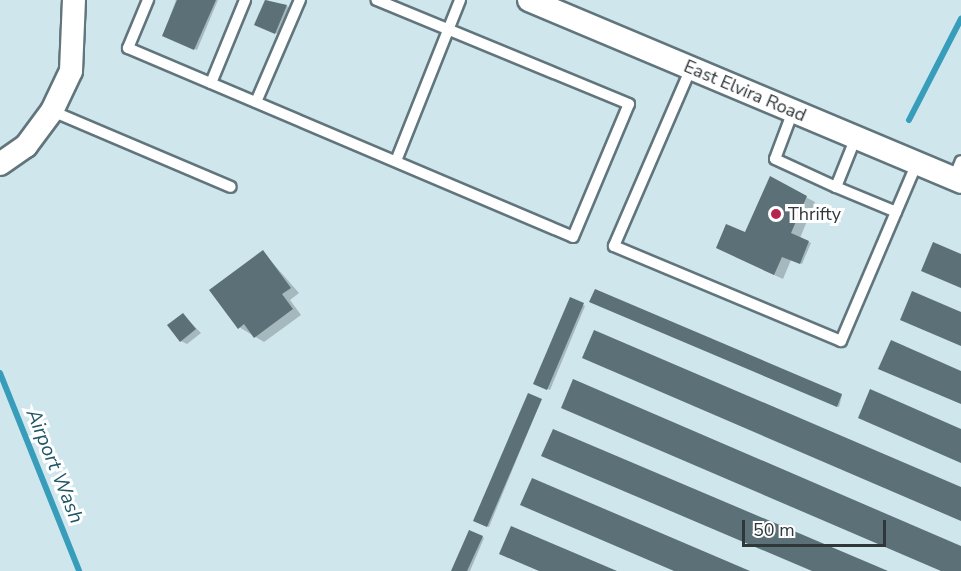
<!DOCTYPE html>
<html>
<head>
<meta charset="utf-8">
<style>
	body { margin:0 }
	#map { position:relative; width:961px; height:571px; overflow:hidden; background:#cfe6ed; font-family:"Nunito Sans",sans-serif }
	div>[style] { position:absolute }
	.shadow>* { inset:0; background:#0003 }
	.stream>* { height:6px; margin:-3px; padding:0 3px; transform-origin:3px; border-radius:3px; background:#379dba }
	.building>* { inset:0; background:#5c7077 }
	.roads { filter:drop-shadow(2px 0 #61757c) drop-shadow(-2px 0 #61757c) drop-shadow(0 2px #61757c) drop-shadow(0 -2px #61757c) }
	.lane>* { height:10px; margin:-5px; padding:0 5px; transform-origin:5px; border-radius:5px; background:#fff }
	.street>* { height:22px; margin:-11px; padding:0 11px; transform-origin:11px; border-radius:11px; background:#fff }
	.dots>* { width:16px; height:16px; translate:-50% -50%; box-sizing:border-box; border:3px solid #fff; border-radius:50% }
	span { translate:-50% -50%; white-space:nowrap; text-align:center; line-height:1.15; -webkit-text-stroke:6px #fff; paint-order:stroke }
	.street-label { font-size:18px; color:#2f373a }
	.poi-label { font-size:18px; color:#2f373a }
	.left { translate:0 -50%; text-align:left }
	.water-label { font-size:20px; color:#1f5666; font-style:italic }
	.scale { position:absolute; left:742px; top:520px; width:144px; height:27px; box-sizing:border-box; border:3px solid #2f373a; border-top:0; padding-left:8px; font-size:18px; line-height:21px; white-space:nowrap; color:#2f373a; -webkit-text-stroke:4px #fff; paint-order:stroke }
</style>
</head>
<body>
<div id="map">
	<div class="shadow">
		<div style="clip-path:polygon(176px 0,218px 0,197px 50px,163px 35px)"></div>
		<div style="clip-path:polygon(266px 0,289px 7px,278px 34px,256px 25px)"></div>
		<div style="clip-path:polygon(770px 178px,815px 202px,800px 238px,811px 243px,802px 264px,791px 260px,783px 279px,735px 257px)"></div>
		<div style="clip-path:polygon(263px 252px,299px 293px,290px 300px,301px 315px,264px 342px,239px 327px)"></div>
		<div style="clip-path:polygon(596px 290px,842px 395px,839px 407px,593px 303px)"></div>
		<div style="clip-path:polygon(571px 299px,585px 306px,550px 390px,535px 383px)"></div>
		<div style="clip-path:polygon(183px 315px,201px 333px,187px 344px,181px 341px)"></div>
		<div style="clip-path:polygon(541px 400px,489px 527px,475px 521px)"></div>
		<div style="clip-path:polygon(470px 532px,484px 538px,470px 571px,453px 571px)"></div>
	</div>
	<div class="stream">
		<div style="left:909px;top:120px;width:114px;rotate:-62.8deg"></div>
		<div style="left:0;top:373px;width:213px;rotate:68.2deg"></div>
	</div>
	<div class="building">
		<div style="clip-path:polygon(177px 0,216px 0,194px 50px,162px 36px)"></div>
		<div style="clip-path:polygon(265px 0,287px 5px,275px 34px,254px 25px)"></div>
		<div style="clip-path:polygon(770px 176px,807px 196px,791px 233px,809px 241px,800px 264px,782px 257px,774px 275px,716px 248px,726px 224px,745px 232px)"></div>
		<div style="clip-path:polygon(933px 242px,961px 254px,961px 288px,921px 271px)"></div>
		<div style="clip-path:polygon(263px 250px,291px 288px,282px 294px,293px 309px,254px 338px,244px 324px,238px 329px,209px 290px)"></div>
		<div style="clip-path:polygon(595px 289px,842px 394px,837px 407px,589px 302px)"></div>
		<div style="clip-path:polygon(912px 291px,961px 312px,961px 346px,900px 320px)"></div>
		<div style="clip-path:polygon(570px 297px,584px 303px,547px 390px,533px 384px)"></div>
		<div style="clip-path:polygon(183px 313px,196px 329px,180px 342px,167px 325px)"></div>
		<div style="clip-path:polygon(594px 330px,961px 487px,961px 521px,582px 358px)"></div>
		<div style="clip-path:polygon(891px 340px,961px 371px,961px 404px,878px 369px)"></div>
		<div style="clip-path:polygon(573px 379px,961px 546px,961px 571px,941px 571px,561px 408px)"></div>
		<div style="clip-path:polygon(870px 389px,961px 429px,961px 463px,858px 418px)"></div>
		<div style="clip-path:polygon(528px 393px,542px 399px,487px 527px,473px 521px)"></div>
		<div style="clip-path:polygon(553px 429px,888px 571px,812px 571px,541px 456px)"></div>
		<div style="clip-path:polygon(532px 478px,750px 571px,674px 571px,520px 505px)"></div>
		<div style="clip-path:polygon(511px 526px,617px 571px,539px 571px,499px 554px)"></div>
		<div style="clip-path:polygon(469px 530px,483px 536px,467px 571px,451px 571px)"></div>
	</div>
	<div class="roads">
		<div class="lane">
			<div style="left:148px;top:0;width:52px;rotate:112.6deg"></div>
			<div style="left:128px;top:48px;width:483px;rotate:23deg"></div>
			<div style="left:573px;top:237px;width:144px;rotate:-67.2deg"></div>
			<div style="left:629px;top:104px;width:273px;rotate:-157.6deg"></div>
			<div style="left:691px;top:68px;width:194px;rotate:113.4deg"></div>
			<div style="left:614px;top:246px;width:246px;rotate:22.7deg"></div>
			<div style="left:841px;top:341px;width:194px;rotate:-66.9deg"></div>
			<div style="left:211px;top:83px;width:90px;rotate:-67.7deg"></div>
			<div style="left:256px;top:102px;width:111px;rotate:-66.7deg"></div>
			<div style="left:52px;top:111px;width:194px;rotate:23deg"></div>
			<div style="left:793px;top:111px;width:51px;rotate:110.6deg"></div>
			<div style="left:775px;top:159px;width:67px;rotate:24.7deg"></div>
			<div style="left:856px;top:137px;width:54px;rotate:111.8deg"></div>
			<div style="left:836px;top:187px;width:65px;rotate:22.6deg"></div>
			<div style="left:396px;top:161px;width:173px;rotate:-68.3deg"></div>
			<div style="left:954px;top:178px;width:18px;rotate:-68deg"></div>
		</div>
		<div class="street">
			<div style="left:529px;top:0;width:469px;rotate:22.8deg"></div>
			<div style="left:0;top:164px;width:32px;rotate:-35deg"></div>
			<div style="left:26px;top:146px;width:44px;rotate:-53.4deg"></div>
			<div style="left:52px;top:111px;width:44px;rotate:-64.6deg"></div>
			<div style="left:71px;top:71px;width:71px;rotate:-87.6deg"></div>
		</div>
	</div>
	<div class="dots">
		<div style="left:776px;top:214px;background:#b6254e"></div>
	</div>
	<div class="street-label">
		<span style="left:745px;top:91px;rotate:23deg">East Elvira Road</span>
	</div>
	<div class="poi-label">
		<span class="left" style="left:788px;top:214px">Thrifty</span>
	</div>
	<div class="water-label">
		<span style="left:55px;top:466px;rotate:68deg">Airport Wash</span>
	</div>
	<div class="scale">50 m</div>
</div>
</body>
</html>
